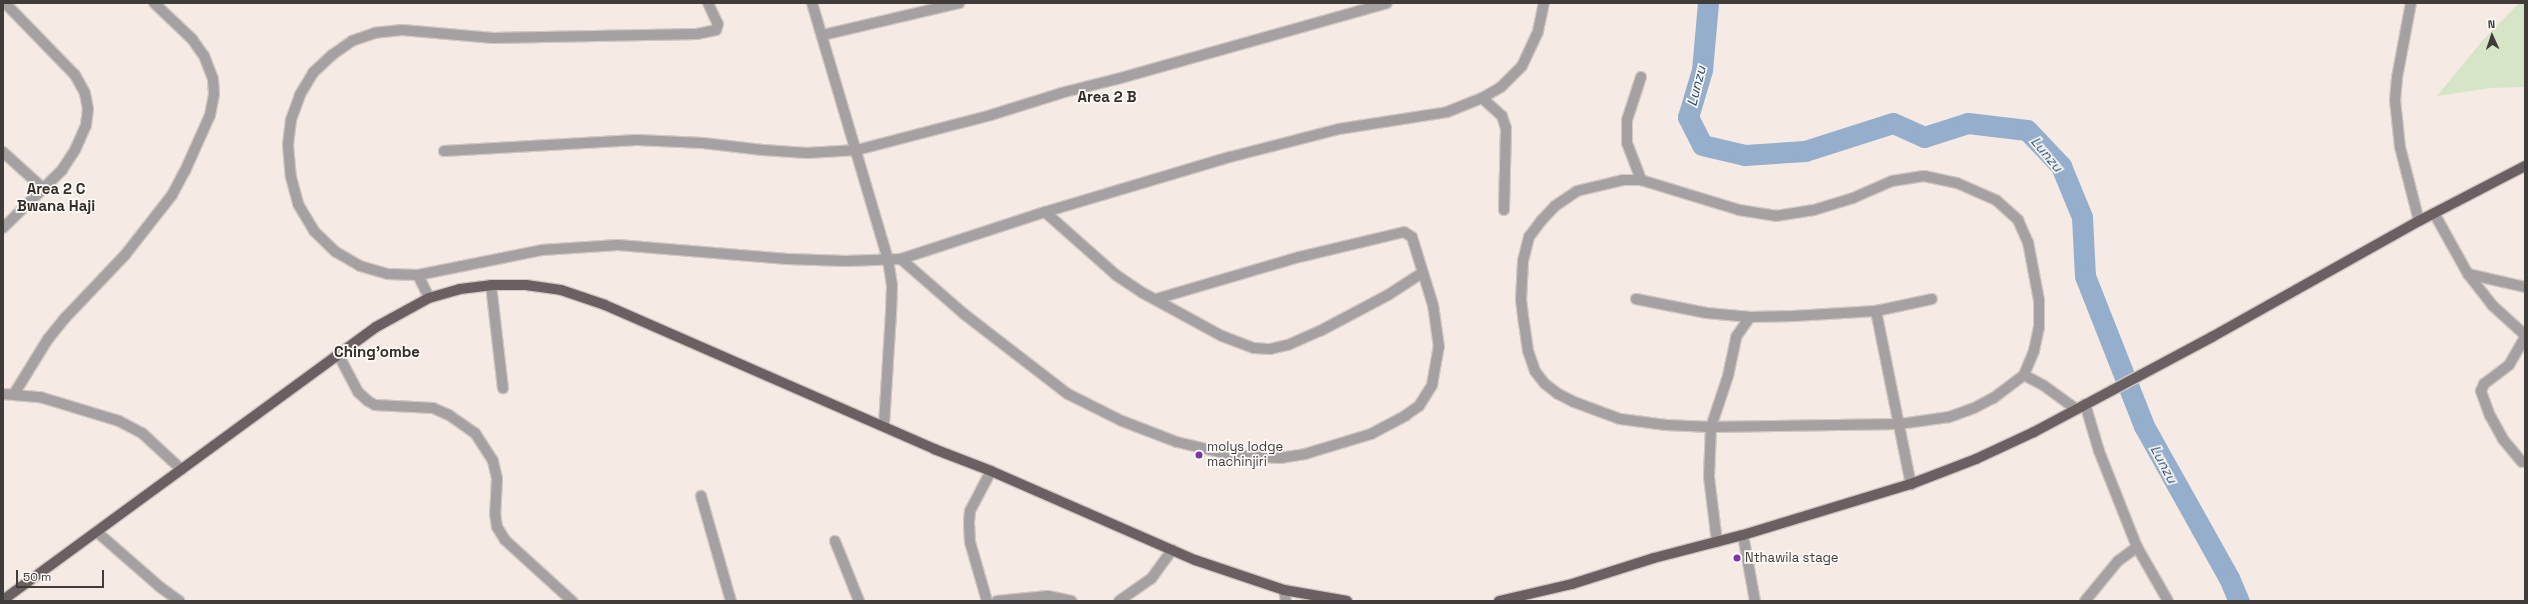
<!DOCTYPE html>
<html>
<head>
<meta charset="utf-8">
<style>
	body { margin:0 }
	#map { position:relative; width:2528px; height:604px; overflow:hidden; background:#f5ebe4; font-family:"Space Grotesk",sans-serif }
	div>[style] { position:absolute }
	.green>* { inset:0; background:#d5e5c6 }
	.river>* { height:21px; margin:-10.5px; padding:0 10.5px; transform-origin:10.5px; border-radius:10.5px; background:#94aecc }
	.roads { filter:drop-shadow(1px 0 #d1c8c2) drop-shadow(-1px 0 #d1c8c2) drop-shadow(0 1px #d1c8c2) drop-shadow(0 -1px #d1c8c2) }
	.minor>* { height:10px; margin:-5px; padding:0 5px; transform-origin:5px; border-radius:5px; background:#a5a0a1 }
	.major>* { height:10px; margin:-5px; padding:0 5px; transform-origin:5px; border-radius:5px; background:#6a6062 }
	.dots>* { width:11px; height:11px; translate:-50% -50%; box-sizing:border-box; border:2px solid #fefaf7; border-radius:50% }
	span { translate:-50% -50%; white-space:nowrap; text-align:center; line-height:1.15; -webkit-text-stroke:3.5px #fefaf7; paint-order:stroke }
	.poi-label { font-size:13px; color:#403c39 }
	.left { translate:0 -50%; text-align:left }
	.water-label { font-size:14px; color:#1f476f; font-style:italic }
	.quarter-label { font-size:15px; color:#342d28; font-weight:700 }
	.frame { position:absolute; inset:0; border:4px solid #403c39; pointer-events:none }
	.north { position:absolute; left:2472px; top:16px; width:40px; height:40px; -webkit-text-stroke:3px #fefaf7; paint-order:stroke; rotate:357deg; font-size:11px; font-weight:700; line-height:16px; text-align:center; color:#403c39 }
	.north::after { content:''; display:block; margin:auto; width:14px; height:18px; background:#403c39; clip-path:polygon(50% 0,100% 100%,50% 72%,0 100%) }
	.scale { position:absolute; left:16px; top:570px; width:88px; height:18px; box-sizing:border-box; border:2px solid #403c39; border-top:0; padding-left:5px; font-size:12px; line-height:14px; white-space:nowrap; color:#403c39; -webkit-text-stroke:3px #fefaf7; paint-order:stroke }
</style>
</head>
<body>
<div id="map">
	<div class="green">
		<div style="clip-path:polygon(2519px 3px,2525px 3px,2525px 87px,2491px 88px,2437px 96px,2483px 40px)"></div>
	</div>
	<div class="river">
		<div style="left:1708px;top:3px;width:67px;rotate:95.1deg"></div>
		<div style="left:1702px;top:70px;width:49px;rotate:106.6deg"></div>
		<div style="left:1688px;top:117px;width:31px;rotate:63deg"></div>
		<div style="left:1702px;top:145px;width:44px;rotate:13.1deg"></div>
		<div style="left:1745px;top:155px;width:60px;rotate:-3.8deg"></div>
		<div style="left:1805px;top:151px;width:92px;rotate:-17.7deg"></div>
		<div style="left:1893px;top:123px;width:34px;rotate:24deg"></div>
		<div style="left:1924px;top:137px;width:46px;rotate:-17.7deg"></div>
		<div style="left:1968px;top:123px;width:59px;rotate:6.8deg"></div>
		<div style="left:2027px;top:130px;width:50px;rotate:46.6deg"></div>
		<div style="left:2061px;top:166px;width:55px;rotate:67.6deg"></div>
		<div style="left:2082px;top:217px;width:59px;rotate:87.1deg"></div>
		<div style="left:2085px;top:276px;width:161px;rotate:68.5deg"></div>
		<div style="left:2144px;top:426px;width:174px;rotate:60.8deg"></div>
		<div style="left:2229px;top:578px;width:25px;rotate:67deg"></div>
	</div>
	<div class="roads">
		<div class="minor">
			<div style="left:708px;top:3px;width:23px;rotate:65deg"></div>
			<div style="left:718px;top:24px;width:6px;rotate:108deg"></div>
			<div style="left:716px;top:30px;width:19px;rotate:168deg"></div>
			<div style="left:697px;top:34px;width:204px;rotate:178.9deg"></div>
			<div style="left:493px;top:38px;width:91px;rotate:-175deg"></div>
			<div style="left:402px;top:30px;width:27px;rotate:174deg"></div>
			<div style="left:375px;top:33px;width:24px;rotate:161deg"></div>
			<div style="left:352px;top:41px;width:24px;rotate:145deg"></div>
			<div style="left:332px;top:55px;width:26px;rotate:137deg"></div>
			<div style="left:313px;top:73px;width:26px;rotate:121deg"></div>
			<div style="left:300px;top:95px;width:27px;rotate:110deg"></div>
			<div style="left:291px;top:120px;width:25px;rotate:97deg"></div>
			<div style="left:288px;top:145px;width:32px;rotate:85deg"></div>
			<div style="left:291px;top:177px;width:28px;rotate:75deg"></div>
			<div style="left:298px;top:204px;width:31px;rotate:59deg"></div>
			<div style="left:314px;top:231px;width:30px;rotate:44deg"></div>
			<div style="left:336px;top:252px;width:28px;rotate:30deg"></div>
			<div style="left:360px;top:266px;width:29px;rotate:16deg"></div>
			<div style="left:388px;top:274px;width:30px;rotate:2deg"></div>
			<div style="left:418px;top:275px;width:126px;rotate:-11.4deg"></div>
			<div style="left:542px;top:250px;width:76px;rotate:-3.8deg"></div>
			<div style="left:618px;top:245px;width:170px;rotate:4.7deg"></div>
			<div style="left:787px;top:259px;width:59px;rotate:1.9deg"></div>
			<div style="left:846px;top:261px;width:55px;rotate:-2.1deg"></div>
			<div style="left:901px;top:259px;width:151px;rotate:-18.1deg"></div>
			<div style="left:1045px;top:212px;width:193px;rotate:-16.6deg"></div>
			<div style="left:1230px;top:157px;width:113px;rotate:-14.4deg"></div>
			<div style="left:1339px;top:129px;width:109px;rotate:-8.9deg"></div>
			<div style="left:1447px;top:112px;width:38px;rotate:-22deg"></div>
			<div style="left:1482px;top:98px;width:22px;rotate:-30deg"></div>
			<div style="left:1501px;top:87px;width:30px;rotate:-45deg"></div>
			<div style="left:1522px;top:66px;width:38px;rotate:-65deg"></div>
			<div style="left:1538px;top:31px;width:29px;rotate:-78deg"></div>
			<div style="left:812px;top:3px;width:268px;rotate:73.5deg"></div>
			<div style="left:888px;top:260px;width:26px;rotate:81deg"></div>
			<div style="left:892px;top:286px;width:27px;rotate:92deg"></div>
			<div style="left:891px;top:313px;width:112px;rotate:93.6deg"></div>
			<div style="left:2411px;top:3px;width:76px;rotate:100.6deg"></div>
			<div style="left:2397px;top:78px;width:22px;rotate:95deg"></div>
			<div style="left:2395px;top:100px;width:47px;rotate:83.9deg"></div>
			<div style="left:2400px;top:147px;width:76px;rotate:75.6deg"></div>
			<div style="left:823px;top:35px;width:140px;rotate:-13.2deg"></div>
			<div style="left:1641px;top:77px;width:45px;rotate:108deg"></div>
			<div style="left:1627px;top:120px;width:23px;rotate:90deg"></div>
			<div style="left:1627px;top:143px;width:40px;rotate:69deg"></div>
			<div style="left:1482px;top:98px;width:27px;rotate:42deg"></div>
			<div style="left:1502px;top:116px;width:13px;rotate:72deg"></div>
			<div style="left:1506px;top:128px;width:82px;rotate:91.4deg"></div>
			<div style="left:444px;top:151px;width:193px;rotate:-3.3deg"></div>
			<div style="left:637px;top:140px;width:66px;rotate:2.6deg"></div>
			<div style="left:703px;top:143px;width:60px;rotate:6.7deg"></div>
			<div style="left:763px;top:150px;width:44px;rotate:3.9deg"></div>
			<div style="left:807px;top:153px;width:50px;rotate:-3.4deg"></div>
			<div style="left:857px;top:150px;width:138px;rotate:-14.6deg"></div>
			<div style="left:991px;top:115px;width:73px;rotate:-17.4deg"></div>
			<div style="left:1061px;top:93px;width:58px;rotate:-14deg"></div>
			<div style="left:1117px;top:79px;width:280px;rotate:-15.7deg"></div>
			<div style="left:3px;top:152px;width:55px;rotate:42.1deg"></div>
			<div style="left:1924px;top:176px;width:34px;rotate:12deg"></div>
			<div style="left:1957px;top:183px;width:43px;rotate:23.6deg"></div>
			<div style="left:1996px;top:200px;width:30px;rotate:42deg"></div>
			<div style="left:2018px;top:220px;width:24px;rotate:66deg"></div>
			<div style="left:2028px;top:242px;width:59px;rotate:79.3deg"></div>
			<div style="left:2039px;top:300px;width:27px;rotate:90deg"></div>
			<div style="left:2039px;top:327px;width:25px;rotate:102deg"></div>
			<div style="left:2034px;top:351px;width:26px;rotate:113deg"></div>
			<div style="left:2024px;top:375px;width:39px;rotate:143deg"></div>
			<div style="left:1993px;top:398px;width:21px;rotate:152deg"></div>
			<div style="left:1974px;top:408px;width:27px;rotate:160deg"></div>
			<div style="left:1949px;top:417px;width:49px;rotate:171.9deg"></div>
			<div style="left:1900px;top:424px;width:189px;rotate:179.1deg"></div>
			<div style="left:1711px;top:427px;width:45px;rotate:-177.5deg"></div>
			<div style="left:1666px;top:425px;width:46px;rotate:-172.6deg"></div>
			<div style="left:1620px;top:419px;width:49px;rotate:-159.7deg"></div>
			<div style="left:1574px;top:402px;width:18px;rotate:-153deg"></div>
			<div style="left:1558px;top:394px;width:16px;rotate:-142deg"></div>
			<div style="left:1545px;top:384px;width:16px;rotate:-128deg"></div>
			<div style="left:1535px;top:371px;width:21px;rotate:-109deg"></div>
			<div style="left:1528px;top:351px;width:27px;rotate:-98deg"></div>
			<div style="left:1524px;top:324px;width:24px;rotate:-97deg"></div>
			<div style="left:1521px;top:300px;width:39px;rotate:-87deg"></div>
			<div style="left:1523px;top:261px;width:25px;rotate:-76deg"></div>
			<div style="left:1529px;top:237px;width:20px;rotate:-53deg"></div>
			<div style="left:1541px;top:221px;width:21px;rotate:-47deg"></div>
			<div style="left:1555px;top:206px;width:27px;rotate:-34deg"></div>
			<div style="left:1577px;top:191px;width:47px;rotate:-13.4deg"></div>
			<div style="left:1623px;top:180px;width:18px"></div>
			<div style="left:1641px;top:180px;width:102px;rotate:17deg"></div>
			<div style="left:1739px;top:210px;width:37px;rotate:9deg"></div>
			<div style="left:1776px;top:216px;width:38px;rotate:-9deg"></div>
			<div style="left:1814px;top:210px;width:41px;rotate:-17.1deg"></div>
			<div style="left:1853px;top:198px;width:43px;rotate:-23.6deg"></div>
			<div style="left:1892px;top:181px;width:32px;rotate:-9deg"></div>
			<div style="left:1045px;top:212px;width:95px;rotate:41.6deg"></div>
			<div style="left:1116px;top:275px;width:32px;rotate:34deg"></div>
			<div style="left:1143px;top:293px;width:90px;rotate:28.6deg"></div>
			<div style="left:1222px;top:336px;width:34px;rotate:21deg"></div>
			<div style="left:1254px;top:348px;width:16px;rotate:4deg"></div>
			<div style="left:1270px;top:349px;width:18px;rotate:-13deg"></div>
			<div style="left:1288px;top:345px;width:35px;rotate:-24deg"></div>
			<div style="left:1320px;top:331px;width:77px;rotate:-27.9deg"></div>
			<div style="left:1388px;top:295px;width:40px;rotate:-32.9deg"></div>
			<div style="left:2434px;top:213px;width:70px;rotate:60.9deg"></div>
			<div style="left:2468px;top:274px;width:39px;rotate:52deg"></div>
			<div style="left:2492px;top:305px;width:45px;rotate:42.3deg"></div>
			<div style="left:3px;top:228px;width:83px;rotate:-44.5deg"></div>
			<div style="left:62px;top:170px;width:24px;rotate:-57deg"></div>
			<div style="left:75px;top:150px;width:27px;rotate:-66deg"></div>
			<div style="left:86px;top:125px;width:16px;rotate:-83deg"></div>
			<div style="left:88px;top:109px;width:16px;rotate:-101deg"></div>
			<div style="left:85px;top:93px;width:21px;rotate:-119deg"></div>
			<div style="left:75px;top:75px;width:100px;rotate:-134.2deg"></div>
			<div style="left:901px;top:259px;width:84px;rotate:41.1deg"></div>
			<div style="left:964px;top:314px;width:131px;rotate:37.6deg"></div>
			<div style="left:1068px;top:394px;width:60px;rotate:26.6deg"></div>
			<div style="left:1122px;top:421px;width:59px;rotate:20.9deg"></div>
			<div style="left:1177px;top:442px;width:57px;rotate:13.3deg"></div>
			<div style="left:1232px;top:455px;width:48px;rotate:3.6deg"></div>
			<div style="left:1280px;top:458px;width:25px;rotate:-9deg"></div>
			<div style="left:1305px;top:454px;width:69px;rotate:-16.9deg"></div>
			<div style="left:1371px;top:434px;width:40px;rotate:-28deg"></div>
			<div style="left:1406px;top:415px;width:16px;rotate:-35deg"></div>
			<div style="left:1419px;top:406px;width:25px;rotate:-58deg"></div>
			<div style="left:1432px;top:385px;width:39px;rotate:-80deg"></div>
			<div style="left:1439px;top:347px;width:42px;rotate:-98.1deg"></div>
			<div style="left:1433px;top:305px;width:71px;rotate:-107.2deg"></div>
			<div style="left:1412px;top:237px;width:9px;rotate:-148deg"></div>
			<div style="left:1404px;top:232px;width:108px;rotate:166.6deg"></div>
			<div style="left:1299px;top:257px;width:149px;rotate:163.6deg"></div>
			<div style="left:2468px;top:274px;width:58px;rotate:12.8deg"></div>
			<div style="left:418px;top:275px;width:25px;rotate:64deg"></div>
			<div style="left:491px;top:285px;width:104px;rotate:83.4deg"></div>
			<div style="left:1636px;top:299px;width:72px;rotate:11.2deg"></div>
			<div style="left:1707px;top:313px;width:43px;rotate:5.3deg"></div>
			<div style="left:1750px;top:317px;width:44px;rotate:-1.3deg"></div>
			<div style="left:1794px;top:316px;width:82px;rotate:-3.5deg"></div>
			<div style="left:1876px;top:311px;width:57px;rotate:-12.1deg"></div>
			<div style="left:1876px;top:311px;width:177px;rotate:78.6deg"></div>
			<div style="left:338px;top:354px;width:43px;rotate:62.2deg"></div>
			<div style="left:358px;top:392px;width:13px;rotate:42deg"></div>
			<div style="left:368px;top:401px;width:8px;rotate:30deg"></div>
			<div style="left:375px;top:405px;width:58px;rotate:3deg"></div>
			<div style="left:433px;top:408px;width:17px;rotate:24deg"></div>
			<div style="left:449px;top:415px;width:32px;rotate:35deg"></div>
			<div style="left:475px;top:433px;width:33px;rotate:57deg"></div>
			<div style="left:493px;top:461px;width:18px;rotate:77deg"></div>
			<div style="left:497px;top:479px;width:34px;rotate:93deg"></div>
			<div style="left:495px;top:513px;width:14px;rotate:82deg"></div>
			<div style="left:497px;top:527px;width:15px;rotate:58deg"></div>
			<div style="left:505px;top:540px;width:91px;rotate:42.3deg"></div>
			<div style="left:2024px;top:375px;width:21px;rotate:28deg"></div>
			<div style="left:2043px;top:385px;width:41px;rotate:36deg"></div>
			<div style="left:3px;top:394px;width:37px;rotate:5deg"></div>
			<div style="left:40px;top:397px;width:83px;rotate:16.9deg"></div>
			<div style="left:119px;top:421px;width:26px;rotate:28deg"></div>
			<div style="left:142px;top:433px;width:54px;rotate:42.8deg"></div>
			<div style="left:14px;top:394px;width:65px;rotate:-58.3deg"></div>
			<div style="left:48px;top:339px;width:27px;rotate:-51deg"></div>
			<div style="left:65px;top:318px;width:87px;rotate:-46.4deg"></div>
			<div style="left:125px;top:255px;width:76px;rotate:-51.9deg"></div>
			<div style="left:172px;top:195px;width:27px;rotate:-62deg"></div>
			<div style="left:185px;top:171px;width:61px;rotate:-65.9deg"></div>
			<div style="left:210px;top:115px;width:21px;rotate:-79deg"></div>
			<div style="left:214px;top:94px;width:15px;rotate:-94deg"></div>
			<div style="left:213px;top:79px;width:25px;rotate:-111deg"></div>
			<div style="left:204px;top:56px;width:21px;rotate:-125deg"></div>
			<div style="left:192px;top:39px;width:52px;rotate:-136.5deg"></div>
			<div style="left:2085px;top:404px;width:49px;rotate:73.4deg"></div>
			<div style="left:2099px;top:451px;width:103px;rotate:68.4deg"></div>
			<div style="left:2137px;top:547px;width:62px;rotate:60.1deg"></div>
			<div style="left:2522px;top:462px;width:30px;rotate:-130deg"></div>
			<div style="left:2503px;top:439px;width:26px;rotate:-119deg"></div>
			<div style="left:2490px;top:416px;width:27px;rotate:-110deg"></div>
			<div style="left:2481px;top:391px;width:8px;rotate:-67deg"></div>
			<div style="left:2484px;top:384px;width:31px;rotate:-37deg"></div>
			<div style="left:2509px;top:365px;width:32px;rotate:-60deg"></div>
			<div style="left:701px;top:496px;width:109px;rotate:74.1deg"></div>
			<div style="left:97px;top:532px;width:84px;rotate:41.1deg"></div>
			<div style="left:160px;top:587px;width:24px;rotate:36deg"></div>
			<div style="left:1743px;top:535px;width:67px;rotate:79.7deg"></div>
			<div style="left:835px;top:541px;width:65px;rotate:68.2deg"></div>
			<div style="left:1717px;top:542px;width:65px;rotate:-97deg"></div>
			<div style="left:1709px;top:477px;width:50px;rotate:-87.7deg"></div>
			<div style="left:1711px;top:427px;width:54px;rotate:-71.6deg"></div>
			<div style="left:1728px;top:376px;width:40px;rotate:-78deg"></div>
			<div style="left:1736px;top:337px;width:24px;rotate:-55deg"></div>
			<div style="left:1284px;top:590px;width:11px;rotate:80deg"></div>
			<div style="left:987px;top:601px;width:61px;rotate:-106.1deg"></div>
			<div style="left:970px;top:542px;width:20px;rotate:-93deg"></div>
			<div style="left:969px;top:522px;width:11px;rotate:-85deg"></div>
			<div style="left:970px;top:511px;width:45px;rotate:-62.3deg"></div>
			<div style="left:997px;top:601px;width:51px;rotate:-5.6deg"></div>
			<div style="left:1048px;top:596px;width:24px;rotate:12deg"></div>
			<div style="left:1119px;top:601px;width:39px;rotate:-35deg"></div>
			<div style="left:1151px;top:579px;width:36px;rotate:-54deg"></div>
			<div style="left:2085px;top:601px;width:52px;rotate:-50.5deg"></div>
			<div style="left:2118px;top:561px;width:24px;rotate:-36deg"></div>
		</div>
		<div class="major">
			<div style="left:3px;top:600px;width:462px;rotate:-36.2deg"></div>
			<div style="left:376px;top:327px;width:60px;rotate:-28.7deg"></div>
			<div style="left:429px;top:298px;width:32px;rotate:-16deg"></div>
			<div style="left:460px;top:289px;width:31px;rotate:-7deg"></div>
			<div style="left:491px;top:285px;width:35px"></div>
			<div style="left:526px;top:285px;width:35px;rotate:8deg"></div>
			<div style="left:561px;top:290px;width:46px;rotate:18.8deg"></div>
			<div style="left:605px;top:305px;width:359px;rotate:23.6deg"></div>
			<div style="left:934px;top:449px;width:61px;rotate:21.1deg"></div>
			<div style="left:991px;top:471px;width:223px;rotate:23.6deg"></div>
			<div style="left:1195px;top:560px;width:94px;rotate:18.6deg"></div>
			<div style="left:1284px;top:590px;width:64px;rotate:9.9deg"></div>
			<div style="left:1499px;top:601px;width:75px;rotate:-13.1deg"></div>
			<div style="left:1572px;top:584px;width:86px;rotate:-17.6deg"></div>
			<div style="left:1654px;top:558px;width:92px;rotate:-14.5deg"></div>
			<div style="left:1743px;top:535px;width:176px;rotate:-16.9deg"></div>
			<div style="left:1911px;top:484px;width:70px;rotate:-21deg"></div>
			<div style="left:1976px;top:459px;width:64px;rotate:-25deg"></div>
			<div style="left:2034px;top:432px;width:202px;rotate:-28.1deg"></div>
			<div style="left:2212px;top:337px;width:237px;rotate:-29.3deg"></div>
			<div style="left:2419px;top:221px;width:119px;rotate:-27.4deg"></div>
		</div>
	</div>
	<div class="dots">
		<div style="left:1199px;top:455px;background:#7e34a7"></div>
		<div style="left:1737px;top:558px;background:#7e34a7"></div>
	</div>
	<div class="poi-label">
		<span class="left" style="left:1207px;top:455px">molys lodge<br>machinjiri</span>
		<span class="left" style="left:1745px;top:558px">Nthawila stage</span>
	</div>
	<div class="water-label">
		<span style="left:1696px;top:86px;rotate:-76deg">Lunzu</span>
		<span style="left:2047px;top:154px;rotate:50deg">Lunzu</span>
		<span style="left:2164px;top:464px;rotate:62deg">Lunzu</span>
	</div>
	<div class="quarter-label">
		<span style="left:1107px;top:97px">Area 2 B</span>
		<span style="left:56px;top:197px">Area 2 C<br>Bwana Haji</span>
		<span style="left:377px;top:352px">Ching'ombe</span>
	</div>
	<div class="frame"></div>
	<div class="north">N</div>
	<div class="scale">50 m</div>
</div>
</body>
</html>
